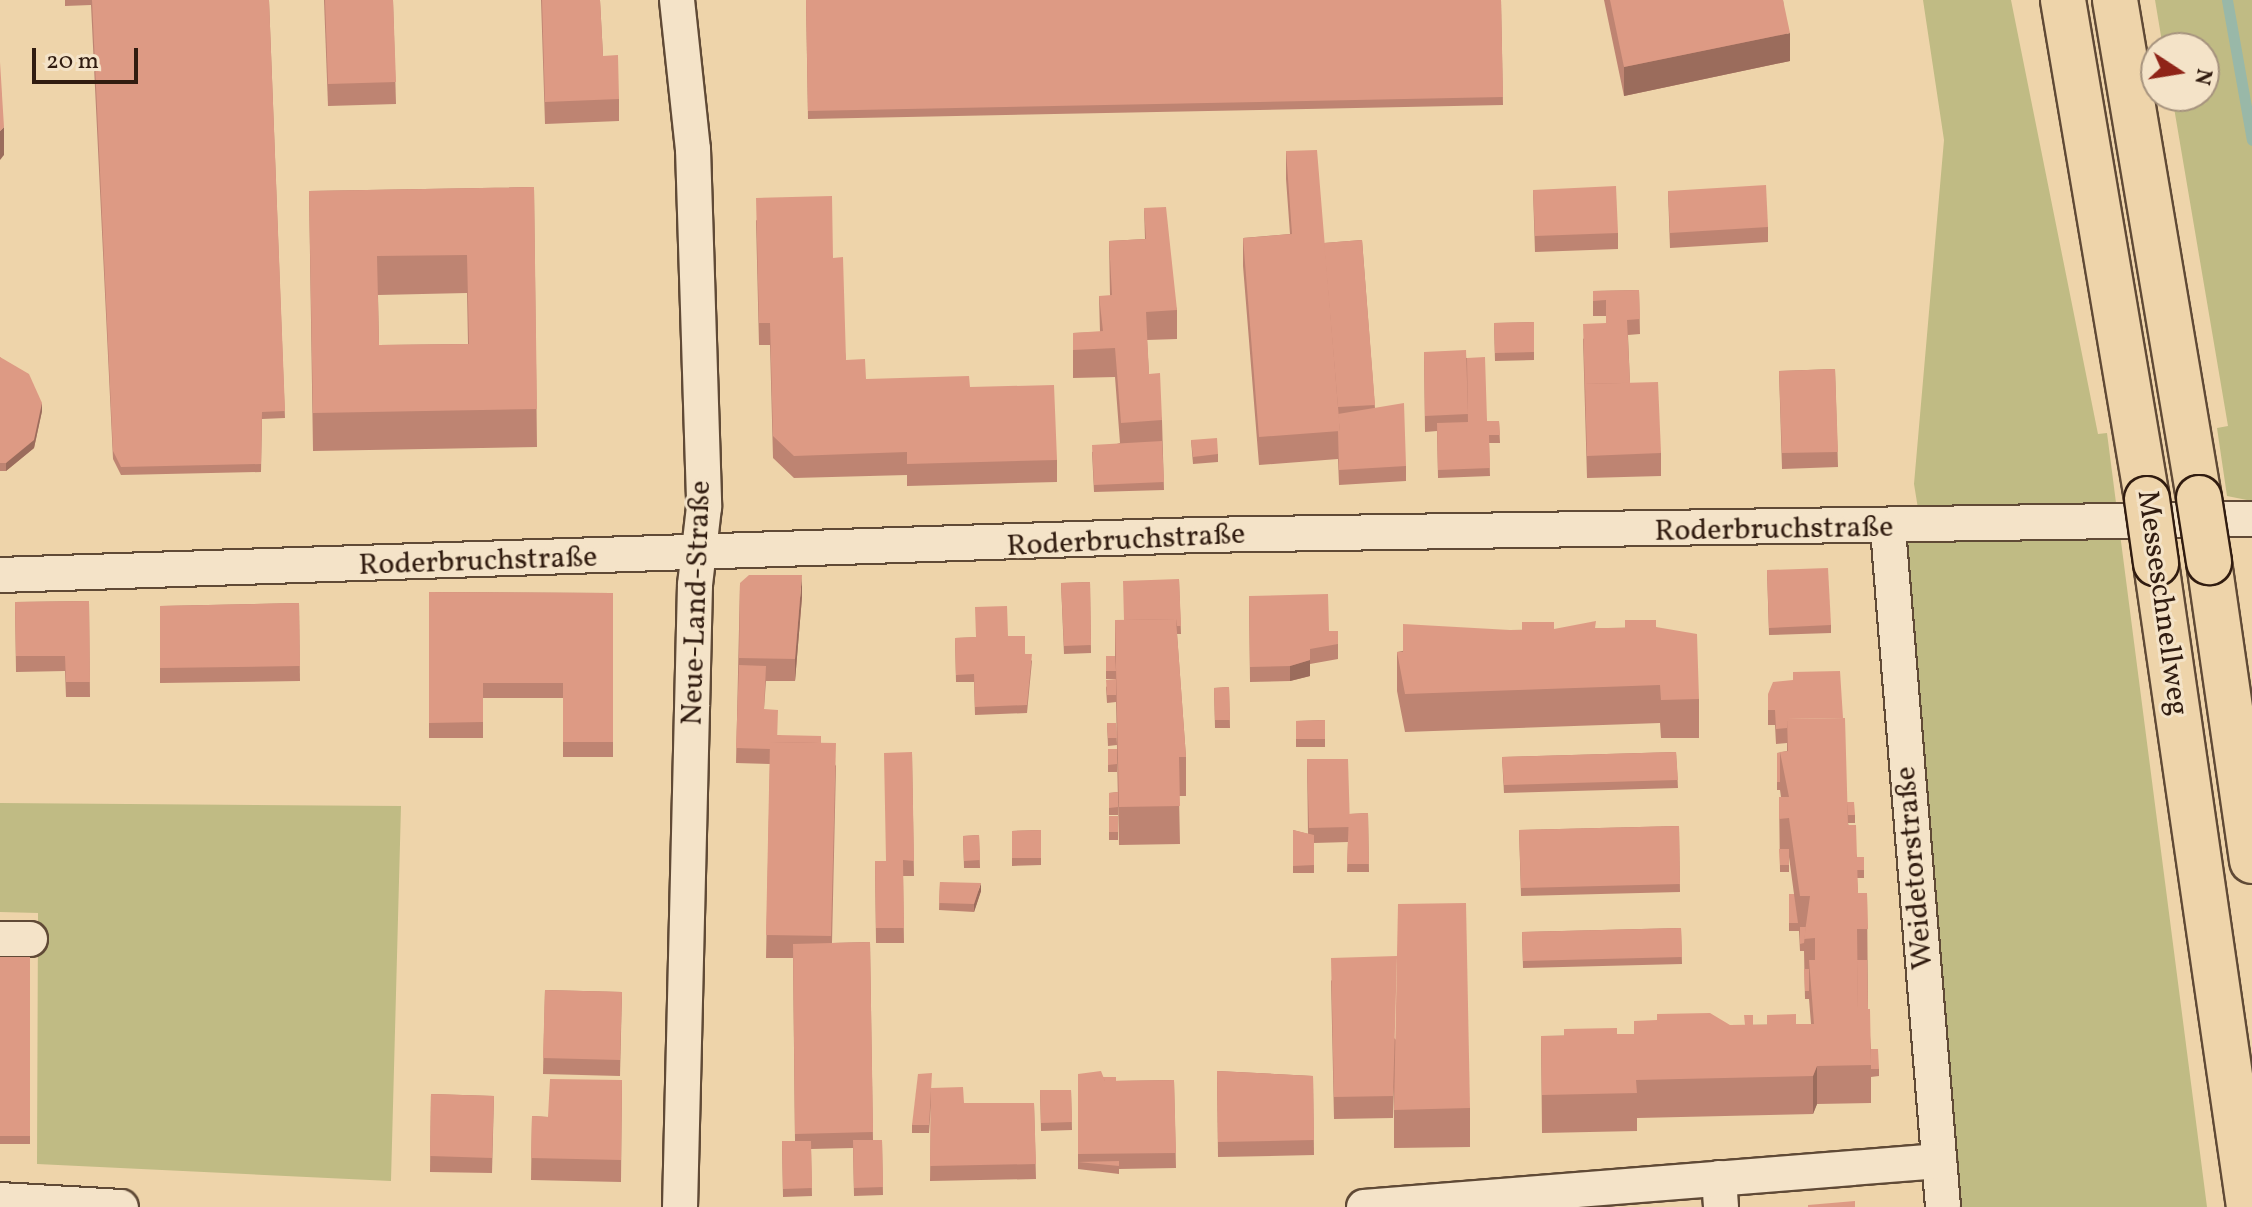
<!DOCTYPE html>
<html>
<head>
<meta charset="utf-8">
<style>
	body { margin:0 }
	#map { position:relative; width:2252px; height:1207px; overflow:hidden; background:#eed4aa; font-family:Vollkorn,serif }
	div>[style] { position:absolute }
	.green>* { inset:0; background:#c0bb84 }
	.stream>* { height:11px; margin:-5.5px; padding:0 5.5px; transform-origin:5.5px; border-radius:5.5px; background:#99b8a8 }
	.roads { filter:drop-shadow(2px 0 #604a36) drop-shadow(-2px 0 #604a36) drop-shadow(0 2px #604a36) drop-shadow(0 -2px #604a36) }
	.minor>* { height:34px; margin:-17px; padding:0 17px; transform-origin:17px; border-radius:17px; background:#f4e3c8 }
	.highway>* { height:44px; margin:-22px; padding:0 22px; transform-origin:22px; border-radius:22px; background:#eed4aa }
	.bridges { filter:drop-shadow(2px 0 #311c10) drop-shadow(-2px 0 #311c10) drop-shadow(0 2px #311c10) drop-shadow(0 -2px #311c10) }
	.highway-bridge>* { height:44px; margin:-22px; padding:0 22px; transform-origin:22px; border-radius:22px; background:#eed4aa }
	.wall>* { inset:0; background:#be8472 }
	.shaded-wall>* { inset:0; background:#9b6c5c }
	.building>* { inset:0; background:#dd9a84 }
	span { translate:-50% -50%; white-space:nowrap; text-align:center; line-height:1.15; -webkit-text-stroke:6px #f4e3c8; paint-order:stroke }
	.street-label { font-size:30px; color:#311c10 }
	.north { position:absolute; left:2140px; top:32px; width:80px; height:80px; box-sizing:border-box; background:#f4e3c8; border:2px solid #a6937e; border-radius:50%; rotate:102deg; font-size:22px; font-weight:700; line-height:32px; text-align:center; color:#311c10 }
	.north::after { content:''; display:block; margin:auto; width:28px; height:36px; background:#8f2418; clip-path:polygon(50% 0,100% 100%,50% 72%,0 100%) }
	.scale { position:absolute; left:32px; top:48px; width:106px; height:36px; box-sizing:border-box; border:4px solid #311c10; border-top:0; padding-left:10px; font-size:24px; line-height:28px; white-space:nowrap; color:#311c10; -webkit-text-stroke:6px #f4e3c8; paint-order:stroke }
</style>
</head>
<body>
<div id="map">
	<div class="green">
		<div style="clip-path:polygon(1923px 0,2011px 0,2098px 434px,2107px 433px,2207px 1207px,1943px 1207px,1888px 529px,1921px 527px,1914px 484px,1944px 140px)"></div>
		<div style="clip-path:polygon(2155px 0,2252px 0,2252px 501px,2227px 496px,2217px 428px,2228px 426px,2172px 96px,2204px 96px,2204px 48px,2163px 48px)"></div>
		<div style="clip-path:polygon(0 803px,401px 806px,391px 1181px,37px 1164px,38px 913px,0 912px)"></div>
	</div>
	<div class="stream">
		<div style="left:2227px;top:0;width:142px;rotate:79.9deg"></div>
	</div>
	<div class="roads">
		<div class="minor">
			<div style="left:677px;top:0;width:150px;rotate:83.9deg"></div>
			<div style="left:693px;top:149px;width:358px;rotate:88.2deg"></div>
			<div style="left:704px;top:507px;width:79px;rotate:96.6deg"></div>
			<div style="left:695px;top:585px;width:622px;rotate:91.38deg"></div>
			<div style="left:1888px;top:529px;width:680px;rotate:85.36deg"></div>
			<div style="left:0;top:575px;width:1198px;rotate:-1.91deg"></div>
			<div style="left:1197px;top:535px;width:1055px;rotate:-0.87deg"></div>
			<div style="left:0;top:939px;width:30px"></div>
			<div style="left:1719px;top:1178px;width:29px;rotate:86deg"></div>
			<div style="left:0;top:1200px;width:121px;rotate:3.3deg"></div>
			<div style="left:1364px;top:1207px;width:577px;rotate:-4.57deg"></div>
		</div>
		<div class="highway">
			<div style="left:2063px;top:0;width:506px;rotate:80.44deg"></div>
			<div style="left:2115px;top:0;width:505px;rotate:80.43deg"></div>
			<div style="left:2209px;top:562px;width:302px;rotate:81.8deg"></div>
			<div style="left:2156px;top:563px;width:651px;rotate:81.78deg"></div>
		</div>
	</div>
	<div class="bridges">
		<div class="highway-bridge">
			<div style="left:2199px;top:498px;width:65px;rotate:81.1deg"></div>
			<div style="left:2147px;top:499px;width:65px;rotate:82deg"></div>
		</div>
	</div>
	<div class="wall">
		<div style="clip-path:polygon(65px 0,269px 0,285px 418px,262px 419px,261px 472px,121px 475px,113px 459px,91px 5px,65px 6px)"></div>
		<div style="clip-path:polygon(324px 0,393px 0,396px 104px,328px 106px)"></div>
		<div style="clip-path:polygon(541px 0,600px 0,603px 56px,619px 99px,619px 121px,545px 124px)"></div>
		<div style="clip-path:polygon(806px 0,1501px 0,1503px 105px,808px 119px)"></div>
		<div style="clip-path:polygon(1604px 0,1783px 0,1790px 61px,1624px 96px)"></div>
		<div style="clip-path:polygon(1286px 151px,1324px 243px,1362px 240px,1375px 408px,1406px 466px,1406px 481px,1339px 485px,1338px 459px,1259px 465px,1243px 266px,1243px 238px,1290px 234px,1286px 179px)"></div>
		<div style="clip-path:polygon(evenodd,534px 187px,537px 447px,313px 451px,309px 191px,534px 187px,467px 293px,468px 344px,379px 345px,378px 295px,467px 293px)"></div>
		<div style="clip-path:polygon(1533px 190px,1618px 233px,1618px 249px,1535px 252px)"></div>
		<div style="clip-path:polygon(1668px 191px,1768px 227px,1768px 242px,1670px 248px)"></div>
		<div style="clip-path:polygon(1144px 208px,1177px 310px,1177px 339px,1147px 340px,1149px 374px,1162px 420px,1164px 490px,1094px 492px,1092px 452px,1120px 443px,1115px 377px,1073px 378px,1073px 333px,1100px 332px,1099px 296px,1110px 296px,1109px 241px,1145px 239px)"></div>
		<div style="clip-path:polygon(756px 220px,833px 258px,846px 360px,866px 379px,970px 387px,1057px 460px,1057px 482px,907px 486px,907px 475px,794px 478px,773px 458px,770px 345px,759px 345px)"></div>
		<div style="clip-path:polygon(1639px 290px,1640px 334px,1628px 335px,1630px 383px,1661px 453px,1661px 476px,1587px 478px,1583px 339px,1606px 323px,1606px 316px,1593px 316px,1593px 291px)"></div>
		<div style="clip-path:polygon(1534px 322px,1534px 360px,1495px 361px,1494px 323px)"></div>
		<div style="clip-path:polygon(1424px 352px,1467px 358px,1487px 421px,1499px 421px,1500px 443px,1489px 443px,1490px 476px,1438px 478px,1437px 431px,1425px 432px)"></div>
		<div style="clip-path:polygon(0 357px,42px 411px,34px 448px,6px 471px,0 471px)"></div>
		<div style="clip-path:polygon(1835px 369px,1838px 467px,1782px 469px,1779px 371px)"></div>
		<div style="clip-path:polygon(1191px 440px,1218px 454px,1218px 462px,1193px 464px)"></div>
		<div style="clip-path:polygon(1767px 570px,1831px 625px,1831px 633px,1769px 635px)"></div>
		<div style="clip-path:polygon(1179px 579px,1181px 634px,1177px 634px,1186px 757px,1186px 796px,1179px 796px,1180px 844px,1119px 845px,1117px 758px,1117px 772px,1108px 772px,1108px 757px,1117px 749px,1116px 701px,1116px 702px,1107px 703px,1106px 687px,1116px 679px,1106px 679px,1106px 656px,1115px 656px,1115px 620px,1124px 620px)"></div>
		<div style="clip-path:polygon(1090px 582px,1091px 653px,1064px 654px,1061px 583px)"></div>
		<div style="clip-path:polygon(740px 583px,802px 597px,795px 681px,766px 681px,764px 709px,777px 735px,821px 743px,836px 766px,832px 943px,870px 942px,873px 1140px,882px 1140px,883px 1195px,854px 1196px,853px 1148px,811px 1149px,812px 1196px,783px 1197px,782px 1141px,795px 1141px,793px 958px,766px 958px,770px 764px,736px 763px)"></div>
		<div style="clip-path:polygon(429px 592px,613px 593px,613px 757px,563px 757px,563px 698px,483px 698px,483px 738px,429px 738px)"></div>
		<div style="clip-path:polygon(1249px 596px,1329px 631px,1338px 631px,1338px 659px,1310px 664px,1310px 676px,1290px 681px,1250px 682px)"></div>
		<div style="clip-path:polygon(89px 601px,90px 697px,66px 697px,65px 671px,16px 672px,15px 602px)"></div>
		<div style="clip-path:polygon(299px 603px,300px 681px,160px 683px,160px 606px)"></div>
		<div style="clip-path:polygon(1656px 627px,1699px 699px,1699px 738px,1661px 738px,1660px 723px,1405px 732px,1397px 691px,1397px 652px,1510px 630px)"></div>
		<div style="clip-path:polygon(1008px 636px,1032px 661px,1027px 713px,975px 715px,974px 682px,956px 682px,955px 638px)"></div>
		<div style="clip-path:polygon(1229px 687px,1230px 728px,1215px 728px,1214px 688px)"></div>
		<div style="clip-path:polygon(1768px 694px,1847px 802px,1855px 815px,1855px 823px,1848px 823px,1857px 857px,1864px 857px,1864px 878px,1857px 878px,1858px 893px,1867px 893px,1868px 1009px,1871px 1049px,1879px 1069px,1879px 1076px,1871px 1077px,1871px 1103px,1817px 1104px,1813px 1114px,1637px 1118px,1637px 1131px,1542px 1133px,1541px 1036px,1634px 1034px,1730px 1025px,1811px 1024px,1809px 999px,1805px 999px,1804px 951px,1800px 951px,1799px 931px,1789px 931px,1789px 894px,1794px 894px,1789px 857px,1789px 872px,1780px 872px,1779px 797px,1781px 797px,1780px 790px,1777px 790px,1777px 753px,1787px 751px,1787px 743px,1776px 744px,1775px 725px,1768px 725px)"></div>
		<div style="clip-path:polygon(1325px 720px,1325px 747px,1296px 747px,1296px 721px)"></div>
		<div style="clip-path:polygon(1107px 723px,1116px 723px,1117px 745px,1108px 746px)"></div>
		<div style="clip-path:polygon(912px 752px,914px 876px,903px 876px,904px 943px,876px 943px,875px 861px,886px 861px)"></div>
		<div style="clip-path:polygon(1676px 752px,1678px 788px,1504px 793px,1502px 757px)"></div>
		<div style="clip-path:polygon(1307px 759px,1349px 814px,1368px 813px,1369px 872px,1347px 872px,1348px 842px,1314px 843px,1314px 873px,1293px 873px,1293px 830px,1308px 834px)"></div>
		<div style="clip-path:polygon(1118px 792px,1118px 815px,1109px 815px,1109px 793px)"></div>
		<div style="clip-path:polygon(1109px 816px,1118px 816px,1118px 840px,1109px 840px)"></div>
		<div style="clip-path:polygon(1679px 826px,1680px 892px,1521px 896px,1519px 830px)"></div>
		<div style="clip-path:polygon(1041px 830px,1041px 865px,1012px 866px,1012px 831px)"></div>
		<div style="clip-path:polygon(979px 835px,980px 868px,964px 868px,963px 836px)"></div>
		<div style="clip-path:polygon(940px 882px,981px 891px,974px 912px,939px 910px)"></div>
		<div style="clip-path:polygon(1681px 928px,1682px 964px,1523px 968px,1522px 932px)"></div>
		<div style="clip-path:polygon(0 957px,30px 957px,30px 1144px,0 1144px)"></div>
		<div style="clip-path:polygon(1331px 980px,1470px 1108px,1470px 1147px,1394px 1148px,1394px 1087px,1393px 1118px,1334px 1119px)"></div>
		<div style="clip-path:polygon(545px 990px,622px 992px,620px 1076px,543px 1074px)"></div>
		<div style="clip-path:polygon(1217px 1071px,1313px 1076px,1314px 1155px,1218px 1157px)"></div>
		<div style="clip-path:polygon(1078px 1074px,1103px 1077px,1116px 1081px,1174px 1080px,1176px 1168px,1119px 1169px,1119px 1174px,1078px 1169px)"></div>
		<div style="clip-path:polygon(622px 1080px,621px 1182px,531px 1180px,532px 1116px,548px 1117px)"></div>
		<div style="clip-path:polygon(932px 1088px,964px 1103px,1034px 1103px,1036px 1179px,930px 1181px,931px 1106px,929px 1133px,912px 1133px,912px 1125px)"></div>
		<div style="clip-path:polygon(1040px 1090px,1071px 1090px,1072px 1130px,1041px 1131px)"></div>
		<div style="clip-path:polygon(431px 1094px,494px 1096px,492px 1173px,430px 1172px)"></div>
	</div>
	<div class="shaded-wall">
		<div style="clip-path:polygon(1790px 33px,1790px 61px,1624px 96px,1624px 67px)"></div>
		<div style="clip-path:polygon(4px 127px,4px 155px,0 160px,0 131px)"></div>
		<div style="clip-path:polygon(42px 403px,42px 411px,34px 448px,6px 471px,6px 463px)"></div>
		<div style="clip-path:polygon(802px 575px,802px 597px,795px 681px,795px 659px)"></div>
		<div style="clip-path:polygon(1310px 660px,1310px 676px,1290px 681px,1290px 666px)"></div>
		<div style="clip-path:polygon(981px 883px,981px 891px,974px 912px,974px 904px)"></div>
		<div style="clip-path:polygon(1817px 1066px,1817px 1104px,1813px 1114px,1813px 1076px)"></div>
	</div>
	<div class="building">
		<div style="clip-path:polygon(92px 0,269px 0,285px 411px,262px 412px,261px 464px,121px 467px,113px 451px)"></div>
		<div style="clip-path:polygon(325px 0,393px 0,396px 82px,328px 84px)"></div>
		<div style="clip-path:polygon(542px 0,600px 0,603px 56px,618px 55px,619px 99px,545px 102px)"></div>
		<div style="clip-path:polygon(806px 0,1501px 0,1503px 97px,808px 111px)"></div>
		<div style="clip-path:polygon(1610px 0,1783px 0,1790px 33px,1624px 67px)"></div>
		<div style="clip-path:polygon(0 62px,4px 127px,0 131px)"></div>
		<div style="clip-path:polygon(1317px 150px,1340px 431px,1259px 437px,1243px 238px,1292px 234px,1286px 151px)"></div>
		<div style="clip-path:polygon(1766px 185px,1768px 227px,1670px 233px,1668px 191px)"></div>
		<div style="clip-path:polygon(1616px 186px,1618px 233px,1535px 236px,1533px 190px)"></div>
		<div style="clip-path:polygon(evenodd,534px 187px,537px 409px,313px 413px,309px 191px,534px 187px,467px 255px,469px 344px,379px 345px,377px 256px,467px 255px)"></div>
		<div style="clip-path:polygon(832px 196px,833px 258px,843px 257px,846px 360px,865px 359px,866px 379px,969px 376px,970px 387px,1054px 385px,1057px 460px,907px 464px,907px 452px,794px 456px,773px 436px,770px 323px,759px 323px,756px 198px)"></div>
		<div style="clip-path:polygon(1166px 207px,1177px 310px,1146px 312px,1149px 374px,1160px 373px,1162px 420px,1121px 423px,1115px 348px,1073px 350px,1073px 333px,1103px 331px,1099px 296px,1112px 295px,1109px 241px,1146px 239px,1144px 208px)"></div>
		<div style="clip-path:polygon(1362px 240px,1375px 405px,1338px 407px,1324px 243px)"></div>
		<div style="clip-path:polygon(1639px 290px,1640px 319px,1627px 320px,1630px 383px,1585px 384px,1585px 391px,1583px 324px,1606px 323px,1606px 300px,1593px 301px,1593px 291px)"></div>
		<div style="clip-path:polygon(1534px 322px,1534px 352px,1495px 353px,1494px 323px)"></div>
		<div style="clip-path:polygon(1466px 350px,1468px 414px,1425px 416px,1424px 352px)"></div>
		<div style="clip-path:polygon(0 357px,29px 374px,42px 403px,34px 440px,6px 463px,0 463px)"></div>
		<div style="clip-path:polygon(1485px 357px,1487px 421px,1499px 421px,1500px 435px,1489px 435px,1490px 468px,1438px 470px,1437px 423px,1468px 422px,1467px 358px)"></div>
		<div style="clip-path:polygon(1835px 369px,1838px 452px,1782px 453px,1779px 371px)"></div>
		<div style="clip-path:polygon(1658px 382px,1661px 453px,1587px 456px,1585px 384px)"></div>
		<div style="clip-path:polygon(1404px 403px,1406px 466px,1339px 470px,1338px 431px,1340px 431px,1338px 414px)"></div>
		<div style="clip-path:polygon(1217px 438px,1218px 454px,1193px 457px,1191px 440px)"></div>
		<div style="clip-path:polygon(1162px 441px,1164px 482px,1094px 485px,1092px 445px)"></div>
		<div style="clip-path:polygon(1828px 568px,1831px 625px,1769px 628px,1767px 570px)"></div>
		<div style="clip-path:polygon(749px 575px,802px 575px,795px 659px,739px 658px,740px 583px)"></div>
		<div style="clip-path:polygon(1179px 579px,1181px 626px,1177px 626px,1176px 619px,1124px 620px,1123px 581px)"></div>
		<div style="clip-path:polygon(1090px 582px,1091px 645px,1064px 646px,1061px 583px)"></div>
		<div style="clip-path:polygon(429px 592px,613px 593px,613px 742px,563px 742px,563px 683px,483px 683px,483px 722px,429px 723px)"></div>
		<div style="clip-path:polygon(1328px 594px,1329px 631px,1338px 631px,1338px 644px,1310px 649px,1310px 660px,1290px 666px,1250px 667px,1249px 596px)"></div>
		<div style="clip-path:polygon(89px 601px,90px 682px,66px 682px,65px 656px,16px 656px,15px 602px)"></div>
		<div style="clip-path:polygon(299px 603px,300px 666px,160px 668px,160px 606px)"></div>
		<div style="clip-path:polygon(1007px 606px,1008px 636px,1025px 636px,1025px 654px,1032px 654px,1027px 705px,975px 707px,974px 674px,956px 675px,955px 638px,976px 637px,975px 607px)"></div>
		<div style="clip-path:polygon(1176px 619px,1186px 757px,1179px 757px,1180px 806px,1119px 807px,1115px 620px)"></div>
		<div style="clip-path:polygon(1625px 620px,1656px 620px,1656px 627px,1697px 634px,1699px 699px,1661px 700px,1660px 685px,1405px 694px,1397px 652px,1403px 652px,1403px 624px,1510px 630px,1522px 630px,1522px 622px,1554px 622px,1554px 629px,1596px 621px,1595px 628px,1625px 628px)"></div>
		<div style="clip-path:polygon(1106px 656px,1115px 656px,1116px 671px,1106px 671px)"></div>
		<div style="clip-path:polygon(739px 665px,766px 666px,764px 709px,778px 710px,777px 742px,770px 742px,770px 749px,736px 748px)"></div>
		<div style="clip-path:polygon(1840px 671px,1843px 718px,1787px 719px,1787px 728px,1776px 729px,1775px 710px,1768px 710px,1768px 694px,1773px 682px,1793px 680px,1793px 672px)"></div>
		<div style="clip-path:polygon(1116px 679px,1116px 695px,1107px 695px,1106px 680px)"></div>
		<div style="clip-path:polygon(1229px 687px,1230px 720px,1215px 720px,1214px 688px)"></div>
		<div style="clip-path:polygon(1845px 718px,1848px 825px,1856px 825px,1858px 893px,1867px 893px,1868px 929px,1857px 929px,1858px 1009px,1870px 1009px,1871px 1065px,1817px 1066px,1813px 1076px,1636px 1080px,1637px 1093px,1542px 1095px,1541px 1036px,1564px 1036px,1564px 1029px,1617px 1028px,1617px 1034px,1634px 1034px,1634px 1021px,1657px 1020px,1657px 1014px,1710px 1013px,1730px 1025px,1745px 1025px,1744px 1015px,1753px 1015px,1753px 1025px,1767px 1025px,1767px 1015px,1796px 1014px,1796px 1024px,1814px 1024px,1809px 960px,1815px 960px,1815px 938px,1804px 939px,1810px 896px,1800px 896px,1789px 818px,1779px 819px,1779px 797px,1789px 797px,1780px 752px,1788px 751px,1787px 719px)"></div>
		<div style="clip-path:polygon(1325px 720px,1325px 739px,1296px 739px,1296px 721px)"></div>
		<div style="clip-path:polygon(1107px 723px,1116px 723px,1117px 738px,1108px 738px)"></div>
		<div style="clip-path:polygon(777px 735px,821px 736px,821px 743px,777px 742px)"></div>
		<div style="clip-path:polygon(770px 742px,836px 743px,831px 936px,766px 935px)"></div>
		<div style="clip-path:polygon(1108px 749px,1117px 749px,1117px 764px,1108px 765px)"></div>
		<div style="clip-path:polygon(912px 752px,914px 861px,903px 860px,904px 928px,876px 928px,875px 861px,886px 861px,884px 753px)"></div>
		<div style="clip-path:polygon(1676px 752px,1678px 780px,1504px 785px,1502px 757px)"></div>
		<div style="clip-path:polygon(1777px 753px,1780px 753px,1780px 782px,1777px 782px)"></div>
		<div style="clip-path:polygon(1307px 759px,1348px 759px,1350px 827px,1309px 828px)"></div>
		<div style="clip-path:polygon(1118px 792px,1118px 807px,1109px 808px,1109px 793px)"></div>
		<div style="clip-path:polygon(1847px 802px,1854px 802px,1855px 815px,1848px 815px)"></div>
		<div style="clip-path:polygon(1368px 813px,1369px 864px,1347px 864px,1349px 814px)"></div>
		<div style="clip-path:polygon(1109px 816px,1118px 816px,1118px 832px,1109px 832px)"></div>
		<div style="clip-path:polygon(1679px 826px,1680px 884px,1521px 888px,1519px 830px)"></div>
		<div style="clip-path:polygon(1041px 830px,1041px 858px,1012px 858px,1012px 831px)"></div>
		<div style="clip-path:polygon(1293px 830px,1314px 835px,1314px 865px,1293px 866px)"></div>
		<div style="clip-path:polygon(979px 835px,980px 860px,964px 861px,963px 836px)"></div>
		<div style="clip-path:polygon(1779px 849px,1789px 849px,1789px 865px,1780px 865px)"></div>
		<div style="clip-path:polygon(1857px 857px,1864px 857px,1864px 870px,1857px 870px)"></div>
		<div style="clip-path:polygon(940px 882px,981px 883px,974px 904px,939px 903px)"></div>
		<div style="clip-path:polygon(1789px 894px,1794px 894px,1798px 923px,1789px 923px)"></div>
		<div style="clip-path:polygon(1466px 903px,1470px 1108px,1394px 1110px,1398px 904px)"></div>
		<div style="clip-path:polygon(1800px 927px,1806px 927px,1804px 943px,1800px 944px)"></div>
		<div style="clip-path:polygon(1681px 928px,1682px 957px,1523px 961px,1522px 932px)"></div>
		<div style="clip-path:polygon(870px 942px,873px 1132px,795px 1134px,793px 944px)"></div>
		<div style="clip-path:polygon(1397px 956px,1393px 1096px,1334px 1097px,1331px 958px)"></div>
		<div style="clip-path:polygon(0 957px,30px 957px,30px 1136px,0 1136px)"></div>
		<div style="clip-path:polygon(1857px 960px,1867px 960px,1868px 1009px,1858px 1009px)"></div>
		<div style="clip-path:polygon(1804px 969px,1809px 969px,1809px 991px,1805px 991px)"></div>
		<div style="clip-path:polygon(545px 990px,622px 992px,620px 1060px,543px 1058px)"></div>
		<div style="clip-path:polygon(1871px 1049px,1878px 1049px,1879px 1069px,1871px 1069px)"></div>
		<div style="clip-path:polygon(1101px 1071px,1105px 1081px,1174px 1080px,1176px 1153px,1078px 1154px,1078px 1074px)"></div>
		<div style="clip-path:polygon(1217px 1071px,1313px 1076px,1314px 1140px,1218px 1142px)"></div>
		<div style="clip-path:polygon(932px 1073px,929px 1125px,912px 1125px,918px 1074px)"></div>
		<div style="clip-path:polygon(1103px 1077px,1116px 1077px,1116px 1081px,1105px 1081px)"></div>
		<div style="clip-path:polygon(550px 1079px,622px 1080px,621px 1160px,531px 1158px,532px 1116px,548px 1117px)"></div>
		<div style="clip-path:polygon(963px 1087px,964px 1103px,1034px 1103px,1036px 1164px,930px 1166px,931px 1088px)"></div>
		<div style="clip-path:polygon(1040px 1090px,1071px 1090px,1072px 1122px,1041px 1123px)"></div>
		<div style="clip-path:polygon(431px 1094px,494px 1096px,492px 1158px,430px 1156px)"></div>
		<div style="clip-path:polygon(853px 1140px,882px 1140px,883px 1187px,854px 1188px)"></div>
		<div style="clip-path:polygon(782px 1141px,811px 1141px,812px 1188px,783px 1189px)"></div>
		<div style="clip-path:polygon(1119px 1161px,1119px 1166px,1078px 1162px)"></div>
		<div style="clip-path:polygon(1855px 1201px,1855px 1207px,1808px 1207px,1808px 1205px)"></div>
	</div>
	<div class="street-label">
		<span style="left:1774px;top:530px;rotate:-1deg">Roderbruchstraße</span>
		<span style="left:1126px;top:541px;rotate:-3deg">Roderbruchstraße</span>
		<span style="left:478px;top:562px;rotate:-2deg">Roderbruchstraße</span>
		<span style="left:697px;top:603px;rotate:-88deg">Neue-Land-Straße</span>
		<span style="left:2162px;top:603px;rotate:82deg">Messeschnellweg</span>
		<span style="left:1915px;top:868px;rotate:-95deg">Weidetorstraße</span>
	</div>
	<div class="north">N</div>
	<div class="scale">20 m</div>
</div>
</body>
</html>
